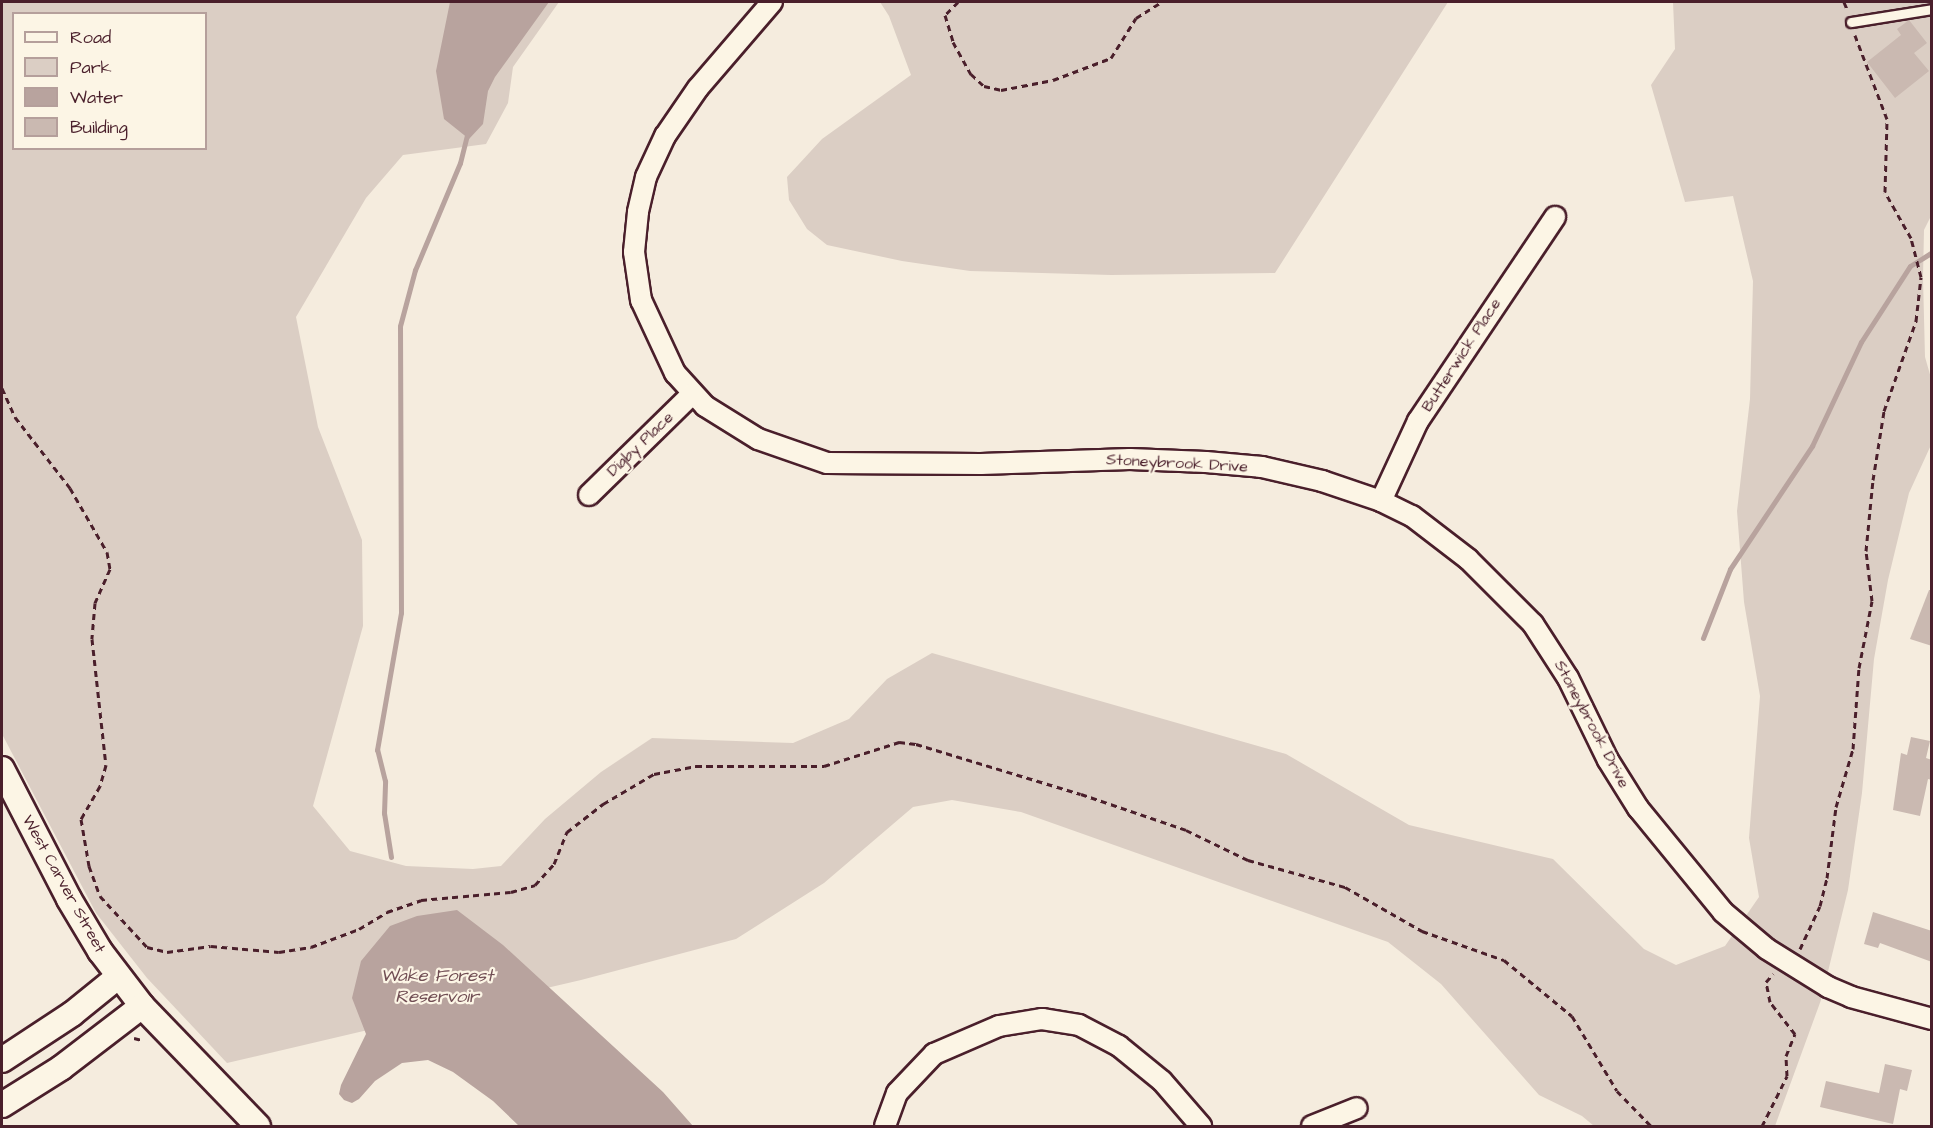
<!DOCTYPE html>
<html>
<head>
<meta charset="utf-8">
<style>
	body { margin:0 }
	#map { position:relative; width:1933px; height:1128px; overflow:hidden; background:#f5ecde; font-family:"Architects Daughter",sans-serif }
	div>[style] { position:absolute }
	.green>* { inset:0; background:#dbcec4 }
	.water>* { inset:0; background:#b8a39e }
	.stream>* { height:5px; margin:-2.5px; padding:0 2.5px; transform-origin:2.5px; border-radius:2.5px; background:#b8a39e }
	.building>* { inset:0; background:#cab9b1 }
	.path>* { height:3px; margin-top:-1.5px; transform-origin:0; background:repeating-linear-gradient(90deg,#4a1f2b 0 6px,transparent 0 10.5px) }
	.roads { filter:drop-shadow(2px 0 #4a1f2b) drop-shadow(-2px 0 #4a1f2b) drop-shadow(0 2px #4a1f2b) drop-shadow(0 -2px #4a1f2b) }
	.service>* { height:9px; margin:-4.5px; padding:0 4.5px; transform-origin:4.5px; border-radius:4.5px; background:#fcf5e5 }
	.minor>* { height:20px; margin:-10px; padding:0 10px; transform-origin:10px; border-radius:10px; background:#fcf5e5 }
	.tertiary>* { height:24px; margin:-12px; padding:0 12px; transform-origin:12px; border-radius:12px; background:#fcf5e5 }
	span { translate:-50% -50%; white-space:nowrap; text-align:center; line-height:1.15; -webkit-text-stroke:4.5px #fcf5e5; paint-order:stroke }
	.street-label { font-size:16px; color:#4a1f2b }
	.water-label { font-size:18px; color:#704d53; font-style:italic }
	.frame { position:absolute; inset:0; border:3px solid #4a1f2b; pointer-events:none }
	.legend { position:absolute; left:12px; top:12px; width:195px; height:138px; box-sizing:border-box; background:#fcf5e5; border:2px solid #b59f9b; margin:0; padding:8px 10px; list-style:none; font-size:18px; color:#4a1f2b }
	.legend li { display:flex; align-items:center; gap:12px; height:30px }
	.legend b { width:30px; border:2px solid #b59f9b }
</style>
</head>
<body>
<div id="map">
	<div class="green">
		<div style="clip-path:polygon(evenodd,2px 2px,559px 2px,513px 67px,508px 103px,486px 144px,403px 155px,366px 198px,296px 317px,318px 427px,362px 540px,363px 626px,313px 806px,350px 851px,406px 866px,473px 869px,501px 866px,545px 819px,601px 772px,652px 738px,793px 743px,849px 719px,887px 679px,932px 653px,1286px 754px,1409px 825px,1553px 859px,1644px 949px,1676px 965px,1725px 946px,1759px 897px,1749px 838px,1760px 696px,1744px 602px,1737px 511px,1750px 399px,1753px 281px,1733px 196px,1685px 202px,1651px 85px,1675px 49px,1673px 2px,1931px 2px,1932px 214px,1924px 230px,1923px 278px,1925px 357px,1931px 378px,1931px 445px,1909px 493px,1888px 580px,1874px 659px,1862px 793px,1848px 890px,1821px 1000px,1775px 1126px,1594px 1126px,1582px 1116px,1539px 1095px,1441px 984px,1388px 942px,1021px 812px,952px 800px,913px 807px,824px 883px,736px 939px,581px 980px,227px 1063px,147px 978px,96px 913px,2px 734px,2px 2px,14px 14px,206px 14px,206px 148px,14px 148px,14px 14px)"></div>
		<div style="clip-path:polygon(880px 2px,1448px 2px,1275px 273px,1111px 275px,970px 271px,902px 261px,827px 245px,807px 229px,789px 200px,787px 177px,822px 139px,911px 75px,889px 16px)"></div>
	</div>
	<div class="water">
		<div style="clip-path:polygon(450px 2px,549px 2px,495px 77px,488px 91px,483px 124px,469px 139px,444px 119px,436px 71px)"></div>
		<div style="clip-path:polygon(457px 910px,503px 945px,663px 1092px,693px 1126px,519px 1126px,493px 1101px,453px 1072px,428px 1060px,402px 1063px,375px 1081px,359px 1099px,352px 1103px,344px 1100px,339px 1094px,341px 1085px,366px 1034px,352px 998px,361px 961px,390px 926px,417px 916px)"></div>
	</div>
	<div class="stream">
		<div style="left:1703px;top:638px;width:74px;rotate:-68.6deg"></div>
		<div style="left:1730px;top:569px;width:148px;rotate:-56.3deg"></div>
		<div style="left:1812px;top:446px;width:115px;rotate:-64.8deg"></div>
		<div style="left:1861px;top:342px;width:90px;rotate:-57.2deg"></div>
		<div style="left:1910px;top:266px;width:26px;rotate:-32deg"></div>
		<div style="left:391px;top:857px;width:45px;rotate:-99deg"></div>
		<div style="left:384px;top:813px;width:32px;rotate:-88deg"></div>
		<div style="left:385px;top:781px;width:32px;rotate:-104deg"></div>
		<div style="left:377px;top:750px;width:139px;rotate:-80.1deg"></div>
		<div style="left:401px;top:613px;width:287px;rotate:-90.2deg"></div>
		<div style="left:400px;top:326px;width:58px;rotate:-75deg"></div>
		<div style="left:415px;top:270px;width:116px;rotate:-67.2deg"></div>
		<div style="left:460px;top:163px;width:33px;rotate:-76deg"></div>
	</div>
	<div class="building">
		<div style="clip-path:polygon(1909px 20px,1927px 43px,1914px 53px,1929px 71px,1895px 98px,1867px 62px,1901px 35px,1897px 29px)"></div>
		<div style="clip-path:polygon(1929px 590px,1932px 590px,1932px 646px,1910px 639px)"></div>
		<div style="clip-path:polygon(1911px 737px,1930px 741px,1926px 758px,1932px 760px,1932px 780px,1928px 779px,1920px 816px,1893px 810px,1901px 753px,1907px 755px)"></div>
		<div style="clip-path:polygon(1873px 912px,1932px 931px,1932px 962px,1880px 943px,1878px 948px,1864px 944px)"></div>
		<div style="clip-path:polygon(1885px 1064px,1912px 1070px,1907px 1091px,1900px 1089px,1893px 1124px,1820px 1107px,1826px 1081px,1879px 1093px)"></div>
	</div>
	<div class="path">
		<div style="left:958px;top:2px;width:18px;rotate:135deg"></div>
		<div style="left:945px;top:15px;width:28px;rotate:73deg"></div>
		<div style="left:953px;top:42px;width:37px;rotate:61deg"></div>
		<div style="left:971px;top:74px;width:18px;rotate:43deg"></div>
		<div style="left:984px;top:86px;width:17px;rotate:13deg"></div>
		<div style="left:1001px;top:90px;width:53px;rotate:-10.9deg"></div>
		<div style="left:1053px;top:80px;width:62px;rotate:-20.8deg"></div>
		<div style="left:1111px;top:58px;width:47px;rotate:-58deg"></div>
		<div style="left:1136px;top:18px;width:31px;rotate:-32deg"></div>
		<div style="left:1844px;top:2px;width:8px;rotate:67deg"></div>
		<div style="left:2px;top:388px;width:32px;rotate:66deg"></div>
		<div style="left:15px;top:417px;width:90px;rotate:52.2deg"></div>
		<div style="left:70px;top:488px;width:74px;rotate:60deg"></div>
		<div style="left:107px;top:552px;width:17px;rotate:80deg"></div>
		<div style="left:110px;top:569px;width:37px;rotate:114deg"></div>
		<div style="left:95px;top:603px;width:36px;rotate:95deg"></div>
		<div style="left:92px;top:639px;width:127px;rotate:83.7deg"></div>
		<div style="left:106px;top:765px;width:22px;rotate:106deg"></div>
		<div style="left:100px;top:786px;width:38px;rotate:120deg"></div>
		<div style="left:81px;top:819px;width:48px;rotate:80.3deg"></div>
		<div style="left:89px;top:866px;width:32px;rotate:70deg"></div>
		<div style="left:100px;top:896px;width:69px;rotate:47.3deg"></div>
		<div style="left:147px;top:947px;width:21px;rotate:14deg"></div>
		<div style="left:167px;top:952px;width:44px;rotate:-7.8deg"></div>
		<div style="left:211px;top:946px;width:68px;rotate:5deg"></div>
		<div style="left:279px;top:952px;width:32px;rotate:-9deg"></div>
		<div style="left:311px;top:947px;width:51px;rotate:-20.6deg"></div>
		<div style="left:359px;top:929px;width:33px;rotate:-31deg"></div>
		<div style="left:387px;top:912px;width:36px;rotate:-19deg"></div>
		<div style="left:421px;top:900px;width:90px;rotate:-5.1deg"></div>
		<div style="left:511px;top:892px;width:25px;rotate:-16deg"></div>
		<div style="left:535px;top:885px;width:28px;rotate:-48deg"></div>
		<div style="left:554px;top:864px;width:35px;rotate:-68deg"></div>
		<div style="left:567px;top:832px;width:46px;rotate:-37.9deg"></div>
		<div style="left:603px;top:804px;width:59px;rotate:-30.5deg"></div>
		<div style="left:654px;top:774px;width:43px;rotate:-10.8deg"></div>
		<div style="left:696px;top:766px;width:128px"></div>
		<div style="left:824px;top:766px;width:79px;rotate:-17.7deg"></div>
		<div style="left:899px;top:742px;width:17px;rotate:7deg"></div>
		<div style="left:916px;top:744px;width:172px;rotate:16.9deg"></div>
		<div style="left:1081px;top:794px;width:111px;rotate:18.9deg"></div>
		<div style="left:1186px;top:830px;width:69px;rotate:25.8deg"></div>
		<div style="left:1248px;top:860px;width:101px;rotate:15.6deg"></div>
		<div style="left:1345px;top:887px;width:89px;rotate:29.7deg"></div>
		<div style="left:1422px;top:931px;width:87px;rotate:19.5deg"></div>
		<div style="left:1504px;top:960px;width:88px;rotate:39.5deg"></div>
		<div style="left:1572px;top:1016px;width:87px;rotate:59deg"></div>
		<div style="left:1617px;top:1091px;width:49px;rotate:45.8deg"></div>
		<div style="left:1800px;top:949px;width:47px;rotate:-65.1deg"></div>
		<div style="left:1820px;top:906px;width:29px;rotate:-76deg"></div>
		<div style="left:1827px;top:878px;width:72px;rotate:-82.8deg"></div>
		<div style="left:1836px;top:807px;width:60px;rotate:-73.7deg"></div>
		<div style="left:1853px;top:749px;width:81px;rotate:-85.8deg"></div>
		<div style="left:1859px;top:668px;width:68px;rotate:-79deg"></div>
		<div style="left:1872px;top:601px;width:50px;rotate:-96.8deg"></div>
		<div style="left:1866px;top:551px;width:71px;rotate:-84.4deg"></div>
		<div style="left:1873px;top:480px;width:70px;rotate:-80.9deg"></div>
		<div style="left:1884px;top:411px;width:96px;rotate:-70.4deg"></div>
		<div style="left:1916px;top:321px;width:44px;rotate:-83.5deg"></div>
		<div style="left:1921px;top:277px;width:40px;rotate:-104.4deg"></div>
		<div style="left:1911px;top:238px;width:53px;rotate:-119.5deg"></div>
		<div style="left:1885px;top:192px;width:73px;rotate:-88.4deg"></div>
		<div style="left:1887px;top:119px;width:90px;rotate:-110.9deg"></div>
		<div style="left:134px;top:1038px;width:8px;rotate:14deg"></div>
		<div style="left:1762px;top:1126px;width:56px;rotate:-63.4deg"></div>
		<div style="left:1787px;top:1076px;width:20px;rotate:-93deg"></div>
		<div style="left:1786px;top:1056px;width:24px;rotate:-68deg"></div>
		<div style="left:1795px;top:1034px;width:41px;rotate:-128deg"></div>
		<div style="left:1770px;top:1002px;width:20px;rotate:-101deg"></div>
		<div style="left:1766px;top:982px;width:11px;rotate:-49deg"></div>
	</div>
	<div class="roads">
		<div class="service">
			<div style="left:1851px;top:22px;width:82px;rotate:-9.1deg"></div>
		</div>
		<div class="minor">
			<div style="left:772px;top:2px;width:113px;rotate:130.7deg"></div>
			<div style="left:698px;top:88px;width:58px;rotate:124.5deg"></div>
			<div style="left:665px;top:136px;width:45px;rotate:114.9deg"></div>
			<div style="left:646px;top:177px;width:36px;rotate:103deg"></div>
			<div style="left:638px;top:212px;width:40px;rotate:95.7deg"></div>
			<div style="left:634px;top:252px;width:49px;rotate:81.7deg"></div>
			<div style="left:641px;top:300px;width:81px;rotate:65deg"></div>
			<div style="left:675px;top:373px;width:45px;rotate:47.7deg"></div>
			<div style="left:705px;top:406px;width:62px;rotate:31.9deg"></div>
			<div style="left:758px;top:439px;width:73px;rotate:19.2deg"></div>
			<div style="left:827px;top:463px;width:154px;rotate:0.4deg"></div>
			<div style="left:981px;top:464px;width:149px;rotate:-1.9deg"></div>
			<div style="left:1130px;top:459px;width:76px;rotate:2.3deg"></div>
			<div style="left:1206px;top:462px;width:56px;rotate:5.1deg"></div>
			<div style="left:1262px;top:467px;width:62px;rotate:13.1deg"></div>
			<div style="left:1322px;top:481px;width:62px;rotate:18.7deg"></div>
			<div style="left:1381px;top:501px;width:34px;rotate:26deg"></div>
			<div style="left:1412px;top:516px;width:71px;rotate:37.5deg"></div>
			<div style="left:1468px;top:559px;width:92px;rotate:45deg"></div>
			<div style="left:1533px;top:624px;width:64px;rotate:57.1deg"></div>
			<div style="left:1568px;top:678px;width:91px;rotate:64deg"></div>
			<div style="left:1608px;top:760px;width:57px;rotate:58deg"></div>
			<div style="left:1638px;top:808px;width:134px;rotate:50.7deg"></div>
			<div style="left:1723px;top:912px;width:57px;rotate:40.1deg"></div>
			<div style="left:1767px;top:949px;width:72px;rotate:31.9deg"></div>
			<div style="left:1828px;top:987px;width:25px;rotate:23deg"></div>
			<div style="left:1851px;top:997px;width:84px;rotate:15.2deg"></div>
			<div style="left:589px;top:495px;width:144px;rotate:-44.4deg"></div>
			<div style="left:1381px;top:501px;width:88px;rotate:-65.2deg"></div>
			<div style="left:1418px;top:421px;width:246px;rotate:-56.1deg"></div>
			<div style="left:885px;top:1126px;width:35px;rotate:-70deg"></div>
			<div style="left:897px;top:1093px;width:54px;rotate:-46.5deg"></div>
			<div style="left:934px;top:1054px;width:71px;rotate:-23.3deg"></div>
			<div style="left:999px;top:1026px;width:44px;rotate:-9.2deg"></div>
			<div style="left:1042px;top:1019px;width:37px;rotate:9deg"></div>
			<div style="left:1079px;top:1025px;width:45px;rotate:27.7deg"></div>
			<div style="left:1119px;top:1046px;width:55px;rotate:39.1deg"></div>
			<div style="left:1162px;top:1081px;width:60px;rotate:49.1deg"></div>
			<div style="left:1312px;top:1126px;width:48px;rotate:-21.8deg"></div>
		</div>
		<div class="tertiary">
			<div style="left:2px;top:769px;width:146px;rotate:62.7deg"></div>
			<div style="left:69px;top:899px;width:61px;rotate:59.2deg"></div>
			<div style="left:100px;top:951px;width:69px;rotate:52.6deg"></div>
			<div style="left:142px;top:1006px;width:167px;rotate:46deg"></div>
			<div style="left:2px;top:1060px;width:84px;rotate:-33.3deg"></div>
			<div style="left:72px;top:1014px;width:60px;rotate:-39deg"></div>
			<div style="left:2px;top:1105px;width:70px;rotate:-32.1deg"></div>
			<div style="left:61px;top:1068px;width:102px;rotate:-37.4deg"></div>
		</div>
	</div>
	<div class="street-label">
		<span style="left:1461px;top:355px;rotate:-57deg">Butterwick Place</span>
		<span style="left:640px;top:444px;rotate:-44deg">Digby Place</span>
		<span style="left:1177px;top:463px;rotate:3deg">Stoneybrook Drive</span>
		<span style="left:1592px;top:724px;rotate:62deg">Stoneybrook Drive</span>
		<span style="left:64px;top:884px;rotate:61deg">West Carver Street</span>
	</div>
	<div class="water-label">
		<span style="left:437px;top:987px">Wake Forest<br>Reservoir</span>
	</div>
	<div class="frame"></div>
	<ul class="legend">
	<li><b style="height:8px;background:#fcf5e5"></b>Road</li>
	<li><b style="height:16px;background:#dbcec4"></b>Park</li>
	<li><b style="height:16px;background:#b8a39e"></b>Water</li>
	<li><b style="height:16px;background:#cab9b1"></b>Building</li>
	</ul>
</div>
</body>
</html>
